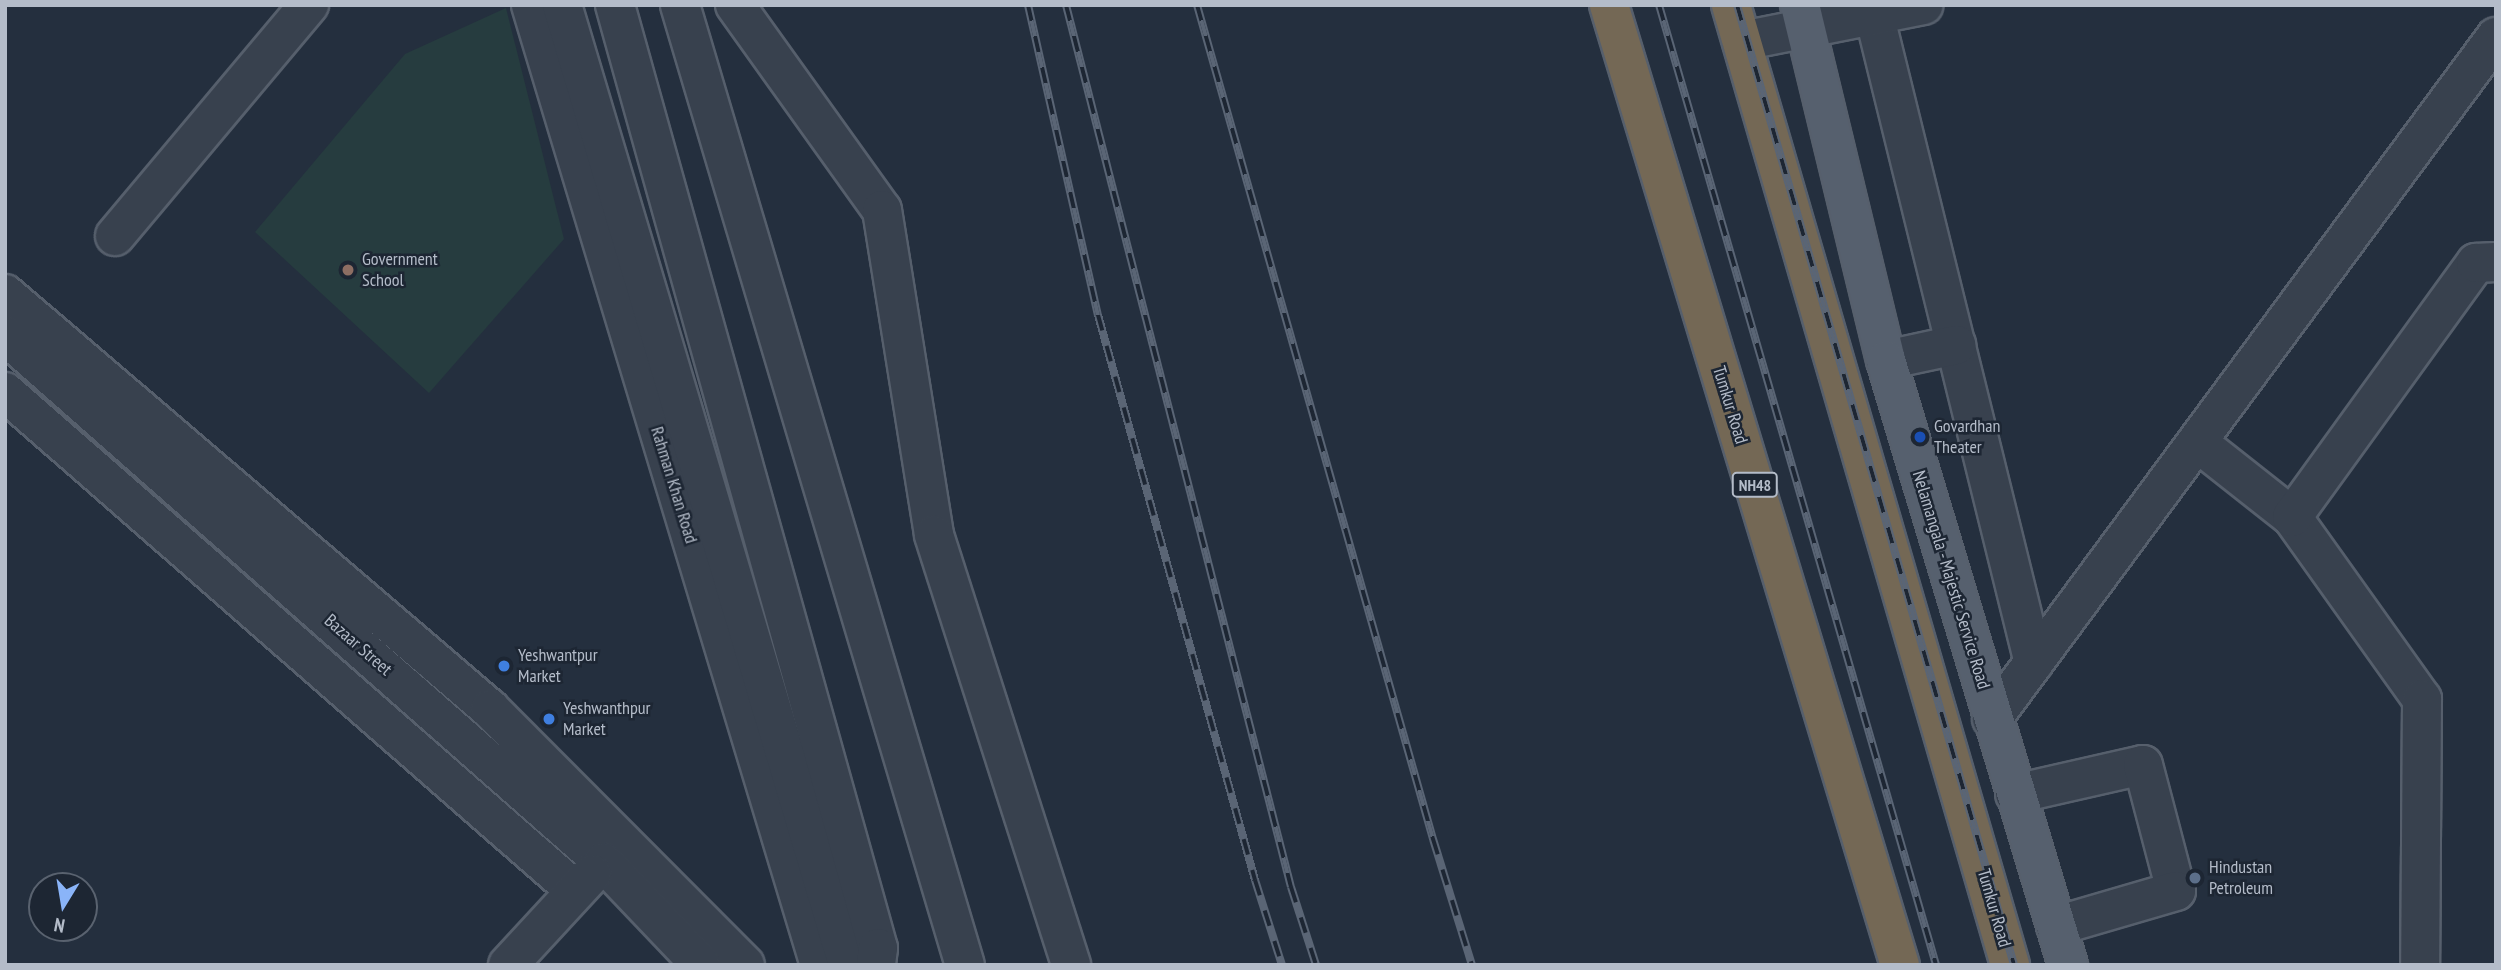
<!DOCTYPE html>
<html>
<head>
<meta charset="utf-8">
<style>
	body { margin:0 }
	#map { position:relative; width:2501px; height:970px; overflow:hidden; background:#242f3e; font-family:"PT Sans Narrow",sans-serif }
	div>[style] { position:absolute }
	.green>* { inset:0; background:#263c3f }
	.roads { filter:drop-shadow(2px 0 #565f6c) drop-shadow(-2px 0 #565f6c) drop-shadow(0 2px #565f6c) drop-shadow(0 -2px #565f6c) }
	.minor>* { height:38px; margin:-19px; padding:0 19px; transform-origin:19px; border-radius:19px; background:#38414e }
	.major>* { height:38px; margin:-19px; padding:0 19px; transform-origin:19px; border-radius:19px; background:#56606e }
	.highway>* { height:38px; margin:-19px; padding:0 19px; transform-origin:19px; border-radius:19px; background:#746855 }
	.rail>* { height:8px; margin-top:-4px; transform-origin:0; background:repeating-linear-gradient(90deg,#1d2633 0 16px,#5a6575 0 32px); box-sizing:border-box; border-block:2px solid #5a6575 }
	.dots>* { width:19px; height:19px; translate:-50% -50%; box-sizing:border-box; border:4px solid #1d2633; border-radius:50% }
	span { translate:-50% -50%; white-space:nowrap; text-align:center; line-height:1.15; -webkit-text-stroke:5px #1d2633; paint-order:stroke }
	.shield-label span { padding:2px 5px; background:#1d2633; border:2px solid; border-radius:5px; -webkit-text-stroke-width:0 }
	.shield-label { font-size:16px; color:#b4bcc9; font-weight:700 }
	.poi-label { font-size:18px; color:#b4bcc9 }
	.left { translate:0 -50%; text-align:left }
	.street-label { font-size:18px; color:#b4bcc9 }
	.frame { position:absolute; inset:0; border:7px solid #b4bcc9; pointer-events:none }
	.north { position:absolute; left:28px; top:872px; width:70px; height:70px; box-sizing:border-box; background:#1d2633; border:2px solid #59626f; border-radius:50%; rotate:191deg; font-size:19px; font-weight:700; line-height:28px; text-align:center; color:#b4bcc9 }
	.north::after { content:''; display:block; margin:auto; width:24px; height:32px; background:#8ab4f8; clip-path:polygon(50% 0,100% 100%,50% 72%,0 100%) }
</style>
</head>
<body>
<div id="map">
	<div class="green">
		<div style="clip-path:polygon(506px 8px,564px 239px,429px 393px,255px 232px,405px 54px)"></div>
	</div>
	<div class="roads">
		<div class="minor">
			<div style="left:531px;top:5px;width:1003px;rotate:73.25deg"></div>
			<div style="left:562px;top:5px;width:1002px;rotate:73.41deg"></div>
			<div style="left:615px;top:5px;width:979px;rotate:74.42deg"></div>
			<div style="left:878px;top:948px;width:17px;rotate:97deg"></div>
			<div style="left:680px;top:5px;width:1001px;rotate:73.47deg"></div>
			<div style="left:735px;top:5px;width:252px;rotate:54.4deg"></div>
			<div style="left:882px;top:210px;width:329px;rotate:80.9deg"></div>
			<div style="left:934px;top:535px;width:451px;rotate:72.3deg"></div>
			<div style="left:1874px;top:14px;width:668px;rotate:76.15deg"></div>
			<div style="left:1742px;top:41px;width:185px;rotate:-11.2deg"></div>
			<div style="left:115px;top:236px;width:302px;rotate:-50deg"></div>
			<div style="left:5px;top:294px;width:638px;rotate:40.55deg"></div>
			<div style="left:490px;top:709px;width:361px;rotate:45.1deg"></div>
			<div style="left:5px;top:335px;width:797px;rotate:41.39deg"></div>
			<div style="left:603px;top:862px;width:142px;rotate:46.4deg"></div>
			<div style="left:1886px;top:360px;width:72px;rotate:-12.1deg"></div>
			<div style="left:5px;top:392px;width:758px;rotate:41.15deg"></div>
			<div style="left:2197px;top:442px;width:121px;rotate:38.3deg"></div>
			<div style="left:2292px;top:517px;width:224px;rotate:54.5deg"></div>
			<div style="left:2422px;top:699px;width:266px;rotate:90.4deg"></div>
			<div style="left:2292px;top:517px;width:314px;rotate:-54.1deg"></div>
			<div style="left:2476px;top:263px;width:20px;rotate:-3deg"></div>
			<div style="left:1992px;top:719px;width:848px;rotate:-53.54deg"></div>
			<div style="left:2015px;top:794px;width:131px;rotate:-12.8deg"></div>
			<div style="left:2143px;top:765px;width:130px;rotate:75.3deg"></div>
			<div style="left:2176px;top:891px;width:125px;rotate:163.7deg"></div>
			<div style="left:508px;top:965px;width:124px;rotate:-47.3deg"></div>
		</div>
		<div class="major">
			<div style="left:1800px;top:5px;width:365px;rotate:76.4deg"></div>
			<div style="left:1886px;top:360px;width:632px;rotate:73.26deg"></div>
		</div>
		<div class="highway">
			<div style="left:1609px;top:5px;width:1003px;rotate:73.14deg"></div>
			<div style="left:1731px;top:5px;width:1000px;rotate:73.79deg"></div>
		</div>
	</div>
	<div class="rail">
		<div style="left:1028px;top:5px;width:318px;rotate:77.3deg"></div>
		<div style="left:1098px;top:315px;width:586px;rotate:74.47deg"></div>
		<div style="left:1255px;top:880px;width:89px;rotate:72.4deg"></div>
		<div style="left:1066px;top:5px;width:910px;rotate:75.69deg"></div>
		<div style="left:1291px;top:887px;width:82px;rotate:72.2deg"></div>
		<div style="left:1197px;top:5px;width:867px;rotate:74.2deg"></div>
		<div style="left:1433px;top:839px;width:132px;rotate:72.8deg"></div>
		<div style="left:1659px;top:5px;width:999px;rotate:73.9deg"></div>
		<div style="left:1737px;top:5px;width:999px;rotate:73.9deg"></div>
	</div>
	<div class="dots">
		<div style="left:348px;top:270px;background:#8d6e63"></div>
		<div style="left:1920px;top:437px;background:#1a4fb4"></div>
		<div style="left:504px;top:666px;background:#3f7fe0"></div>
		<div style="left:549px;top:719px;background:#3f7fe0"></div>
		<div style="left:2195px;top:878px;background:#5c6f8a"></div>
	</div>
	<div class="shield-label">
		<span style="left:1755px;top:485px">NH48</span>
	</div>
	<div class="poi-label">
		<span class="left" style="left:362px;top:270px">Government<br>School</span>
		<span class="left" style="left:1934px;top:437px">Govardhan<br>Theater</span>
		<span class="left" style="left:518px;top:666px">Yeshwantpur<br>Market</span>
		<span class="left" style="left:563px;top:719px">Yeshwanthpur<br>Market</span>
		<span class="left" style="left:2209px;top:878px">Hindustan<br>Petroleum</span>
	</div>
	<div class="street-label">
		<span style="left:1730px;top:405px;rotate:73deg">Tumkur Road</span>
		<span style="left:674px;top:485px;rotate:73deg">Rahman Khan Road</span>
		<span style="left:1951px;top:580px;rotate:73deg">Nelamangala - Majestic Service Road</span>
		<span style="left:358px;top:645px;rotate:41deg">Bazaar Street</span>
		<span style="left:1994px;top:908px;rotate:74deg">Tumkur Road</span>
	</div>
	<div class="frame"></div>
	<div class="north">N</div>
</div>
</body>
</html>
